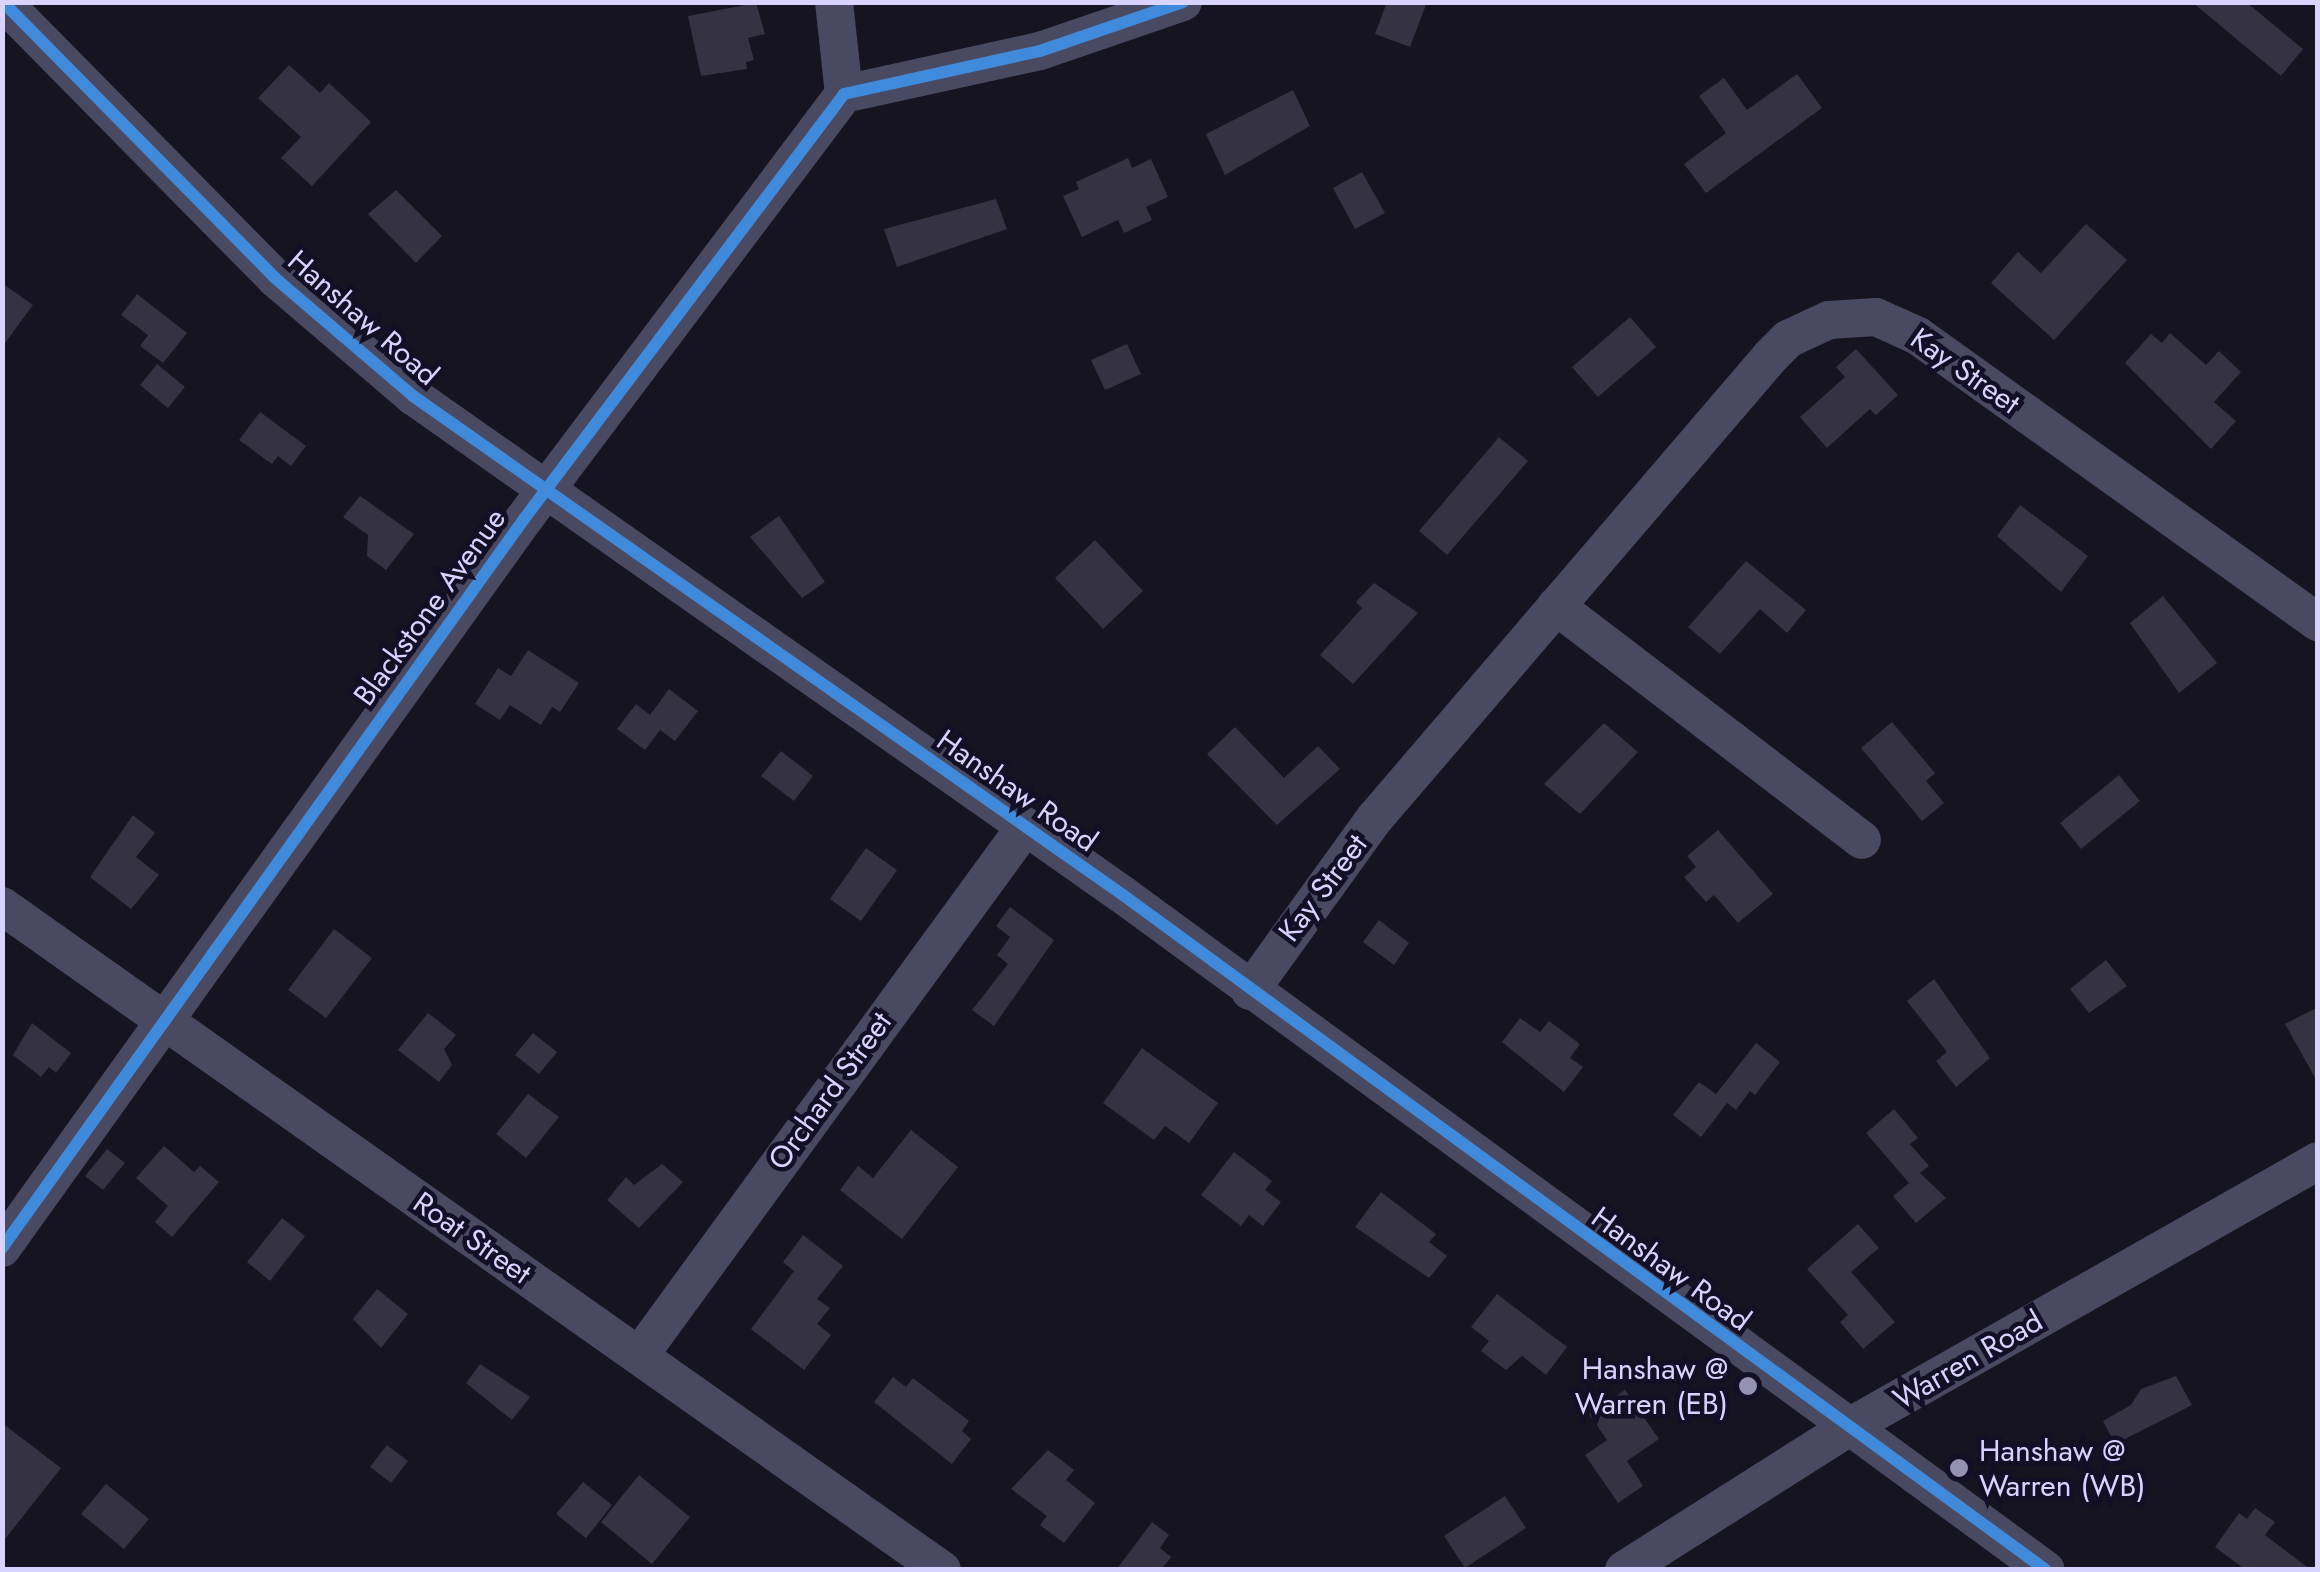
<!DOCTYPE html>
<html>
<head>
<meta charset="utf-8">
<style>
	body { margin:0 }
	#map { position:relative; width:2320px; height:1572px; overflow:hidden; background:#161421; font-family:Jost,sans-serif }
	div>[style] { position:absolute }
	.building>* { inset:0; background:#343243 }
	.minor>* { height:38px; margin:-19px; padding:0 19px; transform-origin:19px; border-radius:19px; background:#4a4962 }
	.cycleway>* { height:12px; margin:-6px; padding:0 6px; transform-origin:6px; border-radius:6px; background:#408adc }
	.dots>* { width:28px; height:28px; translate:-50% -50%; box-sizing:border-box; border:5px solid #130f26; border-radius:50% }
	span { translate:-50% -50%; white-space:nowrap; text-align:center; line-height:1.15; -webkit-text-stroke:9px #130f26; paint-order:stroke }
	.street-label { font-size:30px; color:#d9d4ff }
	.poi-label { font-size:30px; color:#d9d4ff }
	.right { translate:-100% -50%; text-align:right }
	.left { translate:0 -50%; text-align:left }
	.frame { position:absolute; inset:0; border:5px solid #d9d4ff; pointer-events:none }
</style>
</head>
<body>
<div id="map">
	<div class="building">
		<div style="clip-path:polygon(1387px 2px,1427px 2px,1410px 47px,1375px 34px)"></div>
		<div style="clip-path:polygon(2192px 2px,2246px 2px,2303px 49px,2281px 76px)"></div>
		<div style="clip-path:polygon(756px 3px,765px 34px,748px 38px,754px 60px,746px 62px,747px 69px,701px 76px,688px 16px)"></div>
		<div style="clip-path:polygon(289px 65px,320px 93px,329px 83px,371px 122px,312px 186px,281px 158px,301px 137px,258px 98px)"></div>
		<div style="clip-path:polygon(1797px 74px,1822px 108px,1706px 193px,1684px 164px,1726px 133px,1699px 96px,1724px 78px,1747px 110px)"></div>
		<div style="clip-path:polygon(1293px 90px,1310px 126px,1225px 175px,1206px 134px)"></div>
		<div style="clip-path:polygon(1128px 158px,1132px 168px,1151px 159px,1168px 197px,1146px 207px,1152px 220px,1124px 233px,1118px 220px,1082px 237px,1063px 196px,1079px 189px,1076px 182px)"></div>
		<div style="clip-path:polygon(1362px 172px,1385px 213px,1355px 229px,1333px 188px)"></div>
		<div style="clip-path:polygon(396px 190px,442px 236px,416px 263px,368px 214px)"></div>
		<div style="clip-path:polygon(996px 199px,1007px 229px,897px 267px,884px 229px)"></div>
		<div style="clip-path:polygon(2086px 224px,2127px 260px,2054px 340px,1991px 283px,2018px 252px,2041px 273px)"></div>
		<div style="clip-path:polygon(2px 283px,33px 305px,2px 347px)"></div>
		<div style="clip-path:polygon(137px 294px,187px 333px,163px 363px,140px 346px,148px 335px,121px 315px)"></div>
		<div style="clip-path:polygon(1630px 317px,1656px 347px,1598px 397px,1572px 367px)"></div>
		<div style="clip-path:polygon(2170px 333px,2206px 365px,2219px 351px,2241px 372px,2214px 402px,2236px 421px,2211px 449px,2125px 363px,2151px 334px,2162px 343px)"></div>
		<div style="clip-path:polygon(1127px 344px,1141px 374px,1105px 390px,1091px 360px)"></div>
		<div style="clip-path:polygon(1856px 349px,1898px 395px,1876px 415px,1870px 409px,1827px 448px,1800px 417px,1845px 377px,1836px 367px)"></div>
		<div style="clip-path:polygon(157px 364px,185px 387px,168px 408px,140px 385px)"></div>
		<div style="clip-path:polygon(260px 412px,306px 446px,291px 466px,278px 456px,272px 464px,239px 440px)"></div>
		<div style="clip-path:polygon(1499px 437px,1528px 461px,1447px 555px,1419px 531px)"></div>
		<div style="clip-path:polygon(360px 496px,414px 534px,386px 570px,367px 556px,368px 535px,343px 517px)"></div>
		<div style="clip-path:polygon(2020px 505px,2088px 556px,2061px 592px,1997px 536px)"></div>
		<div style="clip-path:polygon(779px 516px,825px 582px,802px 598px,750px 537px)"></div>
		<div style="clip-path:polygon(1095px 540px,1143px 591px,1103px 629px,1055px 578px)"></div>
		<div style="clip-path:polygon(1746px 561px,1806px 610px,1787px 633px,1760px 609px,1720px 654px,1688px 627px)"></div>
		<div style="clip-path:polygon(1374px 583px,1418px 613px,1353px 684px,1320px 655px,1362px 608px,1356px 602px)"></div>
		<div style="clip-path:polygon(2163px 596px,2217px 663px,2179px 693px,2130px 623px)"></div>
		<div style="clip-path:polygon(528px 650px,579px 683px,560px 712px,552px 707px,541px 725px,510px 705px,500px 720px,475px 704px,498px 668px,511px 676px)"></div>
		<div style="clip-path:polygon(669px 689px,698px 711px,675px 741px,660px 730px,645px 750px,617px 729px,636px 704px,650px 715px)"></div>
		<div style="clip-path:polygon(1892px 722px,1935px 773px,1926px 781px,1944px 803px,1922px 821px,1861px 748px)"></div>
		<div style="clip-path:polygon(1604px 723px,1638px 752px,1580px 814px,1544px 784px)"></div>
		<div style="clip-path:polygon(1235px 727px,1284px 778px,1318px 746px,1340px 769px,1277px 825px,1207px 754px)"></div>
		<div style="clip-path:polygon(781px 751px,813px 776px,794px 801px,761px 776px)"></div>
		<div style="clip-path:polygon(2119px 775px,2140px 801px,2081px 849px,2060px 823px)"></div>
		<div style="clip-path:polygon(133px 815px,155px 833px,136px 857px,159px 875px,131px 909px,90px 877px)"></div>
		<div style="clip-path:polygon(1718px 830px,1773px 894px,1738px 923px,1714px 895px,1706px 902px,1684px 877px,1696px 867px,1687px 856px)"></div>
		<div style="clip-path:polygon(866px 848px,897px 870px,861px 921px,830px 899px)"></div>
		<div style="clip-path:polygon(1010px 907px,1054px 940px,994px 1026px,972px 1010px,1008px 964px,997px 955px,1010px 937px,996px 926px)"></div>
		<div style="clip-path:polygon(1379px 920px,1409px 943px,1394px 965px,1363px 942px)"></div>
		<div style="clip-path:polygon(334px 929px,372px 958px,326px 1018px,288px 990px)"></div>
		<div style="clip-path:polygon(2106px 960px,2127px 986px,2089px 1013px,2070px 989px)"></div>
		<div style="clip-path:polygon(1934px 979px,1990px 1058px,1956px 1087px,1936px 1061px,1947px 1052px,1907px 1001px)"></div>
		<div style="clip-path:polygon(2318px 1007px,2318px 1083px,2285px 1024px)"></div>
		<div style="clip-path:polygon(428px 1013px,456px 1035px,444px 1049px,452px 1065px,439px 1082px,398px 1050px)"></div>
		<div style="clip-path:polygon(1520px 1018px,1540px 1032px,1549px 1021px,1580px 1044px,1570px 1058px,1583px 1067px,1564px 1092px,1502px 1042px)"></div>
		<div style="clip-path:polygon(32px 1023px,71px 1053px,56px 1073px,49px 1067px,41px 1077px,13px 1055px)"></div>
		<div style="clip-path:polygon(533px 1033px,557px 1052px,539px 1074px,515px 1055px)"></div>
		<div style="clip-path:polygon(1756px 1043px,1780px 1062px,1755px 1095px,1750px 1091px,1736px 1110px,1727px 1103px,1701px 1137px,1673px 1115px,1699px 1082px,1716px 1094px)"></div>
		<div style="clip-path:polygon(1142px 1048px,1218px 1103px,1189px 1143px,1165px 1126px,1154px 1140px,1103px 1103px)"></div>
		<div style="clip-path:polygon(528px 1094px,559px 1117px,526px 1158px,496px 1134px)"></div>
		<div style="clip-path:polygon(1894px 1109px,1918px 1138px,1910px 1144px,1929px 1166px,1920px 1173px,1946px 1198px,1916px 1223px,1893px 1196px,1909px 1183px,1866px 1133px)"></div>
		<div style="clip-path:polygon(911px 1130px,958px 1167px,902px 1239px,840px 1190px,858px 1166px,873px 1178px)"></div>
		<div style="clip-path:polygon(164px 1146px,194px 1172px,200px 1166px,219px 1182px,172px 1237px,155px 1222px,168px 1206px,136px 1178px)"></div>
		<div style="clip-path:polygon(107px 1149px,125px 1163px,103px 1190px,85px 1176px)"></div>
		<div style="clip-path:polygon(1234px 1152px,1272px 1181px,1265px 1190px,1281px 1202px,1263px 1226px,1249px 1215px,1241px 1226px,1201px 1195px)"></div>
		<div style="clip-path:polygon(662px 1164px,683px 1182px,639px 1228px,607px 1200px,626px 1177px,634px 1185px)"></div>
		<div style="clip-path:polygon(1381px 1192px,1436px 1234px,1429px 1242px,1447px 1256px,1429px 1278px,1355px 1227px)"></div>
		<div style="clip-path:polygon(282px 1218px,305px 1236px,270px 1281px,247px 1262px)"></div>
		<div style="clip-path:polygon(1858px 1224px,1879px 1248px,1851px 1272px,1895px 1322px,1863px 1349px,1840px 1322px,1848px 1315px,1807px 1269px)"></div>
		<div style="clip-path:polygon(803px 1235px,843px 1266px,817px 1299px,830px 1308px,817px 1324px,831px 1335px,804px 1370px,751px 1329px,794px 1271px,783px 1262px)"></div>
		<div style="clip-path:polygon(377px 1289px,408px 1314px,381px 1348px,353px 1319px)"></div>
		<div style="clip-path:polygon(1497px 1294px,1567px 1347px,1546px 1375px,1522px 1356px,1506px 1370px,1481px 1351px,1489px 1341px,1471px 1327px)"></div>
		<div style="clip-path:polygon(480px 1364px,530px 1397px,512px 1420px,466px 1383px)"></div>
		<div style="clip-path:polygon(2176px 1376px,2192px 1405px,2115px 1444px,2103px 1421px,2131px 1405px,2141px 1389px)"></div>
		<div style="clip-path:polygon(893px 1377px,906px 1387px,913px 1378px,969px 1421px,962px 1431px,971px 1439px,952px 1464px,874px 1402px)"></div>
		<div style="clip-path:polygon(1625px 1390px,1659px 1439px,1627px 1461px,1643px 1486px,1618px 1503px,1585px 1455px,1607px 1440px,1589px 1414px)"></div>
		<div style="clip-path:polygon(2px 1423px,61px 1468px,2px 1543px)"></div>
		<div style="clip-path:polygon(387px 1445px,408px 1461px,391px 1483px,370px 1467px)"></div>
		<div style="clip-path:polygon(1048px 1450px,1074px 1470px,1066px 1480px,1095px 1503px,1064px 1543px,1040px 1525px,1047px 1516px,1011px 1489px)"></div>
		<div style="clip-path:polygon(639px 1475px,690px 1517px,652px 1564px,601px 1522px)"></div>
		<div style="clip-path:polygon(583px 1482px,612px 1505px,586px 1538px,556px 1514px)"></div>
		<div style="clip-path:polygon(106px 1484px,149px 1519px,124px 1549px,81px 1514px)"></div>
		<div style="clip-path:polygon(1505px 1496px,1526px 1528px,1465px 1568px,1444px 1536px)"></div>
		<div style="clip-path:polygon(2255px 1508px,2275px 1522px,2265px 1535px,2311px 1570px,2246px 1570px,2215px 1547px,2239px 1513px,2247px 1519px)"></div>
		<div style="clip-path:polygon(1152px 1522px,1169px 1535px,1160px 1548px,1171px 1557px,1161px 1570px,1116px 1570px)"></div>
	</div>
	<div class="minor">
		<div style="left:3px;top:2px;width:388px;rotate:45.4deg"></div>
		<div style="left:275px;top:278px;width:182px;rotate:40.5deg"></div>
		<div style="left:413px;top:396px;width:868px;rotate:35.1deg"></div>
		<div style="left:1123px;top:895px;width:1143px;rotate:36.18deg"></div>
		<div style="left:834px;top:2px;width:93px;rotate:83.8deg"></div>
		<div style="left:1556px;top:606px;width:385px;rotate:37.4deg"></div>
		<div style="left:2px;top:906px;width:1151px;rotate:35.24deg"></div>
		<div style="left:1250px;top:991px;width:213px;rotate:-54.2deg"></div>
		<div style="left:1375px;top:818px;width:608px;rotate:-49.4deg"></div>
		<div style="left:1771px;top:356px;width:24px;rotate:-45deg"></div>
		<div style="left:1788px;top:339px;width:45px;rotate:-24.9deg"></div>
		<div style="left:1829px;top:320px;width:47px;rotate:-3.7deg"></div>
		<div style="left:1876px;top:317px;width:46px;rotate:24.3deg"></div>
		<div style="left:1918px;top:336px;width:492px;rotate:35.6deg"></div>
		<div style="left:2px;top:1248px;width:897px;rotate:-54.4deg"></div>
		<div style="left:524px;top:519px;width:532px;rotate:-53.02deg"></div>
		<div style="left:844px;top:94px;width:201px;rotate:-12.4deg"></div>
		<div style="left:1040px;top:51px;width:151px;rotate:-18.9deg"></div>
		<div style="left:639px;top:1356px;width:655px;rotate:-53.88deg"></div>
		<div style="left:1624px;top:1570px;width:267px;rotate:-32.4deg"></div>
		<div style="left:1849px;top:1427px;width:539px;rotate:-29.56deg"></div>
	</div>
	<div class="cycleway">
		<div style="left:3px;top:2px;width:388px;rotate:45.4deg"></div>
		<div style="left:275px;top:278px;width:182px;rotate:40.5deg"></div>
		<div style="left:413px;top:396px;width:868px;rotate:35.1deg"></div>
		<div style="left:1123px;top:895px;width:1143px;rotate:36.18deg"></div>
		<div style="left:2px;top:1248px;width:897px;rotate:-54.4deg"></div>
		<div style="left:524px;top:519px;width:532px;rotate:-53.02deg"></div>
		<div style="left:844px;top:94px;width:201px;rotate:-12.4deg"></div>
		<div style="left:1040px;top:51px;width:151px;rotate:-18.9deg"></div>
	</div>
	<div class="dots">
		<div style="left:1748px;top:1386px;background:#9591b1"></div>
		<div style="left:1959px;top:1468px;background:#9591b1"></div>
	</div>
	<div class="street-label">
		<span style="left:363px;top:318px;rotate:41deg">Hanshaw Road</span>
		<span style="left:1965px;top:371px;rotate:35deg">Kay Street</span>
		<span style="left:430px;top:607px;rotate:-54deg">Blackstone Avenue</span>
		<span style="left:1017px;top:791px;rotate:35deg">Hanshaw Road</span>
		<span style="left:1323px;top:888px;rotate:-53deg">Kay Street</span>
		<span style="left:830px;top:1091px;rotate:-54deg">Orchard Street</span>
		<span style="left:472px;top:1238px;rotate:35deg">Roat Street</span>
		<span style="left:1671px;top:1269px;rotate:36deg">Hanshaw Road</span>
		<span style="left:1968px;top:1360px;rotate:-30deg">Warren Road</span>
	</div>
	<div class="poi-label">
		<span class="right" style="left:1728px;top:1386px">Hanshaw @<br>Warren (EB)</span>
		<span class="left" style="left:1979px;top:1468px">Hanshaw @<br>Warren (WB)</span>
	</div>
	<div class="frame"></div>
</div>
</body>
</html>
